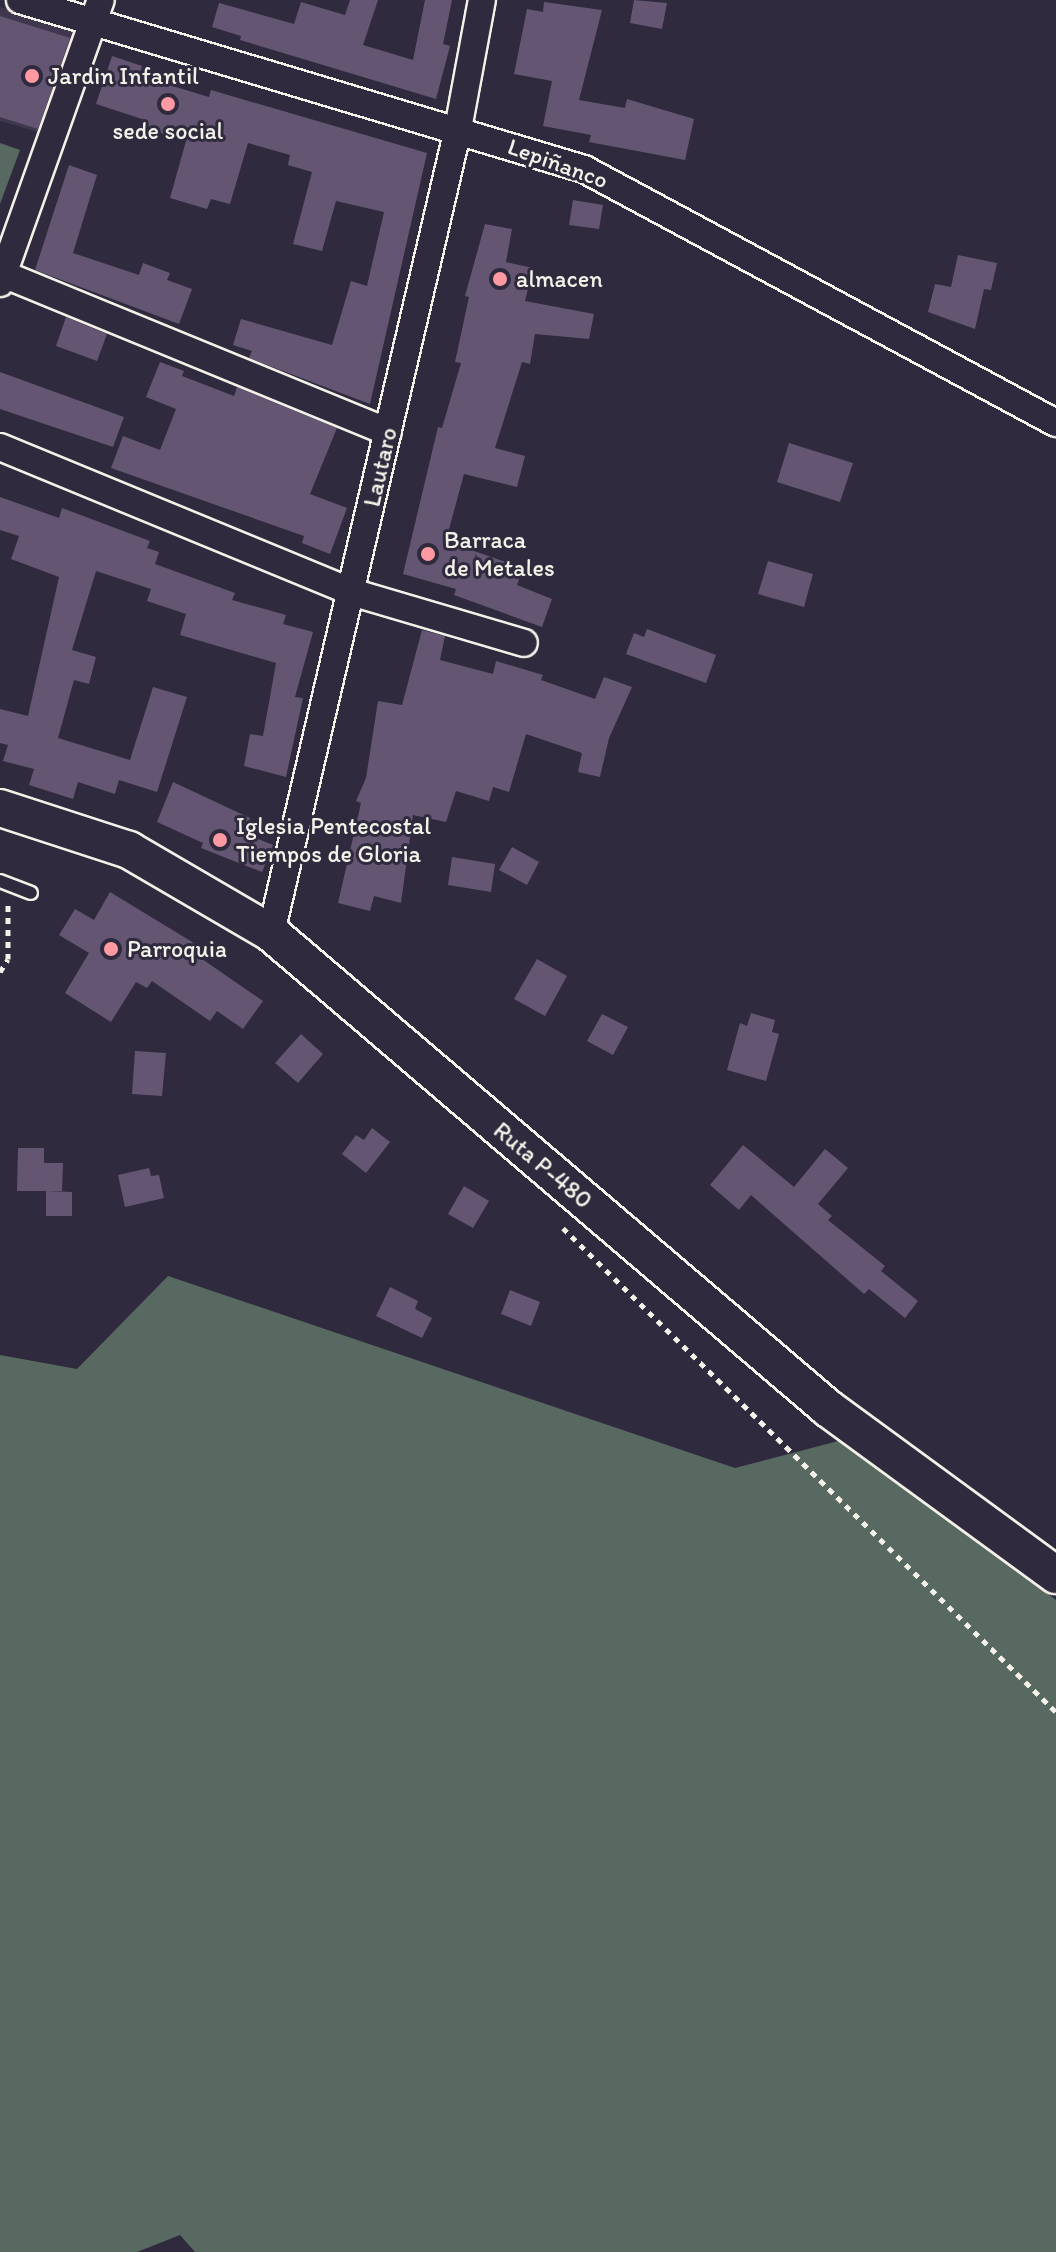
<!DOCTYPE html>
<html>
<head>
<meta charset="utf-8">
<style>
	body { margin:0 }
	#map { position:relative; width:1056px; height:2252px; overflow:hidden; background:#2f2a3d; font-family:Itim,sans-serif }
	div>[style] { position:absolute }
	.built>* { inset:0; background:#3f374d }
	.green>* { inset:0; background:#586961 }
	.building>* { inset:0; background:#645673 }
	.path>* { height:5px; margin-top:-2.5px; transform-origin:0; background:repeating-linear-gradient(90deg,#f4f1e8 0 6px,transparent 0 12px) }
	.roads { filter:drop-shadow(2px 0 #f4f1e8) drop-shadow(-2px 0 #f4f1e8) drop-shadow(0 2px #f4f1e8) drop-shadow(0 -2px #f4f1e8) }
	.lane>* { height:12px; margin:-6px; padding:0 6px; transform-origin:6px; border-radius:6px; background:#2f2a3d }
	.street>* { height:26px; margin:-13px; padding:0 13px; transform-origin:13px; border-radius:13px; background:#2f2a3d }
	.secondary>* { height:36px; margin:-18px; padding:0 18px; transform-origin:18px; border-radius:18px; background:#2f2a3d }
	.dots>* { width:22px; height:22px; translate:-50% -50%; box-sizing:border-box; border:4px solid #2f2a3d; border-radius:50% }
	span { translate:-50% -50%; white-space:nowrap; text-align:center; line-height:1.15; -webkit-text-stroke:6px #2f2a3d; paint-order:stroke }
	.poi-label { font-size:24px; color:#f4f1e8 }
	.left { translate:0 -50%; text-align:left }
	.street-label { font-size:24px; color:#f4f1e8 }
</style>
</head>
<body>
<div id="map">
	<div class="built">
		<div style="clip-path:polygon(0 7px,80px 31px,44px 134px,0 121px)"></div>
	</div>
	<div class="green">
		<div style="clip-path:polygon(0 143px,20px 150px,0 204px)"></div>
		<div style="clip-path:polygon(168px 1276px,735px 1468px,842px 1440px,1056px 1600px,1056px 2252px,195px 2252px,180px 2235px,137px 2252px,0 2252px,0 1355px,77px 1369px)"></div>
	</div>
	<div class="building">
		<div style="clip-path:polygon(350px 0,378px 0,363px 45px,413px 60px,425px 0,452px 0,443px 44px,450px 46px,436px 99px,240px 40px,241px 36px,212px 27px,219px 3px,294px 24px,301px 2px,345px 15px)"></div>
		<div style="clip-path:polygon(634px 0,667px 3px,662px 29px,630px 23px)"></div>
		<div style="clip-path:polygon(544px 2px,602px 10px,579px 100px,625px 108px,627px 99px,694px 119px,685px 160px,589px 142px,591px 135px,543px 126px,552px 81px,514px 74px,527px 9px,543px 12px)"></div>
		<div style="clip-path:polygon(0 16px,70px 38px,38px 129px,0 117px)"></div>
		<div style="clip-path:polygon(112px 56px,142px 66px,139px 76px,209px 97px,211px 90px,427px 153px,370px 404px,249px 358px,252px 351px,233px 345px,241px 319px,332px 345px,351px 281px,367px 286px,384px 212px,336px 201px,322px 251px,293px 244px,312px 172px,288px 165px,290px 155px,248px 143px,230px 204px,211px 199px,207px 209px,170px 198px,186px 141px,142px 127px,145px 120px,96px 104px)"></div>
		<div style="clip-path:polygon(69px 165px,97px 175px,73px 253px,139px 275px,143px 263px,170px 273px,167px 280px,192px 289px,179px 324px,35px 270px)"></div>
		<div style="clip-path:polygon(573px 200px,603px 205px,599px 229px,569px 225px)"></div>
		<div style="clip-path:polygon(485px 224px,512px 229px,506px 262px,533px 268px,525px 301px,594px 314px,589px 339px,535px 334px,530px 364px,522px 362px,495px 448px,525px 456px,517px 487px,464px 474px,448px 533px,453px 535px,451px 543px,523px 568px,517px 585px,552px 599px,542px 627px,454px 595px,456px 589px,403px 574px,438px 427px,442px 428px,461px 363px,455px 362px,469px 297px,465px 296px)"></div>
		<div style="clip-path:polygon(958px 255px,997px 263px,991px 290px,984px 289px,975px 329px,928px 312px,935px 284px,951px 287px)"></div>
		<div style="clip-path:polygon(66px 317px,107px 334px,97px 361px,56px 346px)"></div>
		<div style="clip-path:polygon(160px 362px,184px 371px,182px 376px,234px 396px,237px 387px,337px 428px,310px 494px,347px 508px,330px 554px,302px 543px,304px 536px,111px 468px,123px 436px,160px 450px,176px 409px,146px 397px)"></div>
		<div style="clip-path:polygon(0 372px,124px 417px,113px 447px,0 409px)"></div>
		<div style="clip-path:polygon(789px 443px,853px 463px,840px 502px,777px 482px)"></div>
		<div style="clip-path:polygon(0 497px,59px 518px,62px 508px,150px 541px,147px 548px,159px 552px,155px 564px,235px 593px,232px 600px,286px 615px,283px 624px,313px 632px,295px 697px,303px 698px,286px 777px,244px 766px,250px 734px,263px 736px,276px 663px,180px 635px,186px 614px,147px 601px,151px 589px,96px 571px,72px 650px,96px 657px,89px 684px,74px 680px,58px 738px,130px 760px,153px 687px,187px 697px,157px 792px,119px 780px,115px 794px,78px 782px,73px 799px,29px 785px,34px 769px,3px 761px,8px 745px,0 743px,0 709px,28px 716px,59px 577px,11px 559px,19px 536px,0 530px)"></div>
		<div style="clip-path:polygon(768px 561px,813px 574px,804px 607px,758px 594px)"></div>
		<div style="clip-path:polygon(647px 629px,716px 655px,706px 683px,626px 654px,634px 633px,644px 637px)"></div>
		<div style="clip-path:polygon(422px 630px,445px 636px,440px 660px,493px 674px,496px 661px,543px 675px,541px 680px,595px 699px,604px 677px,632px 687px,609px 738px,600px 777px,578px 772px,582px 753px,526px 734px,509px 792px,493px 787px,489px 801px,456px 791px,446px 822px,413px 815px,401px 903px,374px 896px,370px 911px,338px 903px,361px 803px,356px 801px,366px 778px,378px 701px,402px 705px)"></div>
		<div style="clip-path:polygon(173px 782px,250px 818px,246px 834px,273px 845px,262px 872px,201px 848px,203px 843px,157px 822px)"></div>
		<div style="clip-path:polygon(512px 847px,539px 862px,527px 885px,499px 870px)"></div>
		<div style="clip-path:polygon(452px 857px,495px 864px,491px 892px,448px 885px)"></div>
		<div style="clip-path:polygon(110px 892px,207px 951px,202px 959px,263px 1001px,243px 1029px,217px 1011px,210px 1021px,152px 981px,147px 988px,136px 982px,111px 1022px,65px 993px,89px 953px,59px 935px,75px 909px,94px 920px)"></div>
		<div style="clip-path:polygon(537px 959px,567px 976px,545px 1016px,514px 999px)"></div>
		<div style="clip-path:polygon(751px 1013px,775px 1020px,772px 1032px,779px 1034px,766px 1081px,727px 1070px,740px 1023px,747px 1026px)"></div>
		<div style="clip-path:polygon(602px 1014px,628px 1027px,613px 1055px,587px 1041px)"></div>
		<div style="clip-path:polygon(301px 1034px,323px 1054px,298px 1083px,275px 1063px)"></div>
		<div style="clip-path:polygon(135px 1051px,166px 1053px,162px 1096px,132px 1094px)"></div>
		<div style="clip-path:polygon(372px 1128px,390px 1142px,366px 1173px,342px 1154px,356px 1135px,364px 1140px)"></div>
		<div style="clip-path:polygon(743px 1145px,794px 1187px,825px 1149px,848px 1168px,818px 1204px,832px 1216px,828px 1220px,885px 1266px,881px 1271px,918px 1301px,905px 1318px,869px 1289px,864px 1294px,751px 1195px,739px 1210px,710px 1185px)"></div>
		<div style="clip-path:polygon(18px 1148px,44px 1148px,44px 1163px,63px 1163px,62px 1191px,17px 1191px)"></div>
		<div style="clip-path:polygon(149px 1168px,151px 1176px,159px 1175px,164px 1198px,125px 1207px,118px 1175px)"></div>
		<div style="clip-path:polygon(464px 1186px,489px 1201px,473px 1228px,448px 1214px)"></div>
		<div style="clip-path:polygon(46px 1191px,72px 1192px,72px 1216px,46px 1216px)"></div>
		<div style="clip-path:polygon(390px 1287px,418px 1301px,415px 1309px,432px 1318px,422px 1338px,376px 1316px)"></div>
		<div style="clip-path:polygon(510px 1290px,540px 1302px,531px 1326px,501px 1314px)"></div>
	</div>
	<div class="path">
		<div style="left:0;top:972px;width:15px;rotate:-58deg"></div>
		<div style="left:8px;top:959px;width:56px;rotate:-90deg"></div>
		<div style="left:563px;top:1228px;width:691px;rotate:44.47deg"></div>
	</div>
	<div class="roads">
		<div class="lane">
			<div style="left:0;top:881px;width:33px;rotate:21deg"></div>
		</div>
		<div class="street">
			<div style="left:20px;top:0;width:589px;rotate:16.68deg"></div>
			<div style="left:584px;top:169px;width:536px;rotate:28.29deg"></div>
			<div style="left:3px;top:274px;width:416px;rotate:22.3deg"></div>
			<div style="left:0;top:283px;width:300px;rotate:-70.4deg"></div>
			<div style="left:0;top:447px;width:380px;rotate:22.4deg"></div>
			<div style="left:351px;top:592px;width:180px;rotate:16.4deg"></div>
			<div style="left:271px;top:933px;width:825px;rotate:-76.91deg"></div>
			<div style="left:458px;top:129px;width:131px;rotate:-79.5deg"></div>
		</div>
		<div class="secondary">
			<div style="left:0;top:808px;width:136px;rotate:18deg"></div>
			<div style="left:129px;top:850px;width:164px;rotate:30.3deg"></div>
			<div style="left:271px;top:933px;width:733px;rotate:40.47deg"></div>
			<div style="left:829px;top:1409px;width:281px;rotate:36.2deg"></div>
		</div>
	</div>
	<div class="dots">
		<div style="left:32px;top:76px;background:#ff9aa2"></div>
		<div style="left:168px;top:104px;background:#ff9aa2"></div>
		<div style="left:500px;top:279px;background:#ff9aa2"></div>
		<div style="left:428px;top:554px;background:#ff9aa2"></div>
		<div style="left:220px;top:840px;background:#ff9aa2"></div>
		<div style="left:111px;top:949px;background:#ff9aa2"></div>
	</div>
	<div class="poi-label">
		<span class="left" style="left:48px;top:76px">Jardin Infantil</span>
		<span style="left:168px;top:131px">sede social</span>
		<span class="left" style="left:516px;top:279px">almacen</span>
		<span class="left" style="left:444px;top:554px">Barraca<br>de Metales</span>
		<span class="left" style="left:236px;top:840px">Iglesia Pentecostal<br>Tiempos de Gloria</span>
		<span class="left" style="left:127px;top:949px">Parroquia</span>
	</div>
	<div class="street-label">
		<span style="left:558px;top:163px;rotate:20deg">Lepiñanco</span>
		<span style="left:380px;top:467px;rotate:-77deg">Lautaro</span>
		<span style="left:543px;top:1165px;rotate:40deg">Ruta P-480</span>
	</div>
</div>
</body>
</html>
